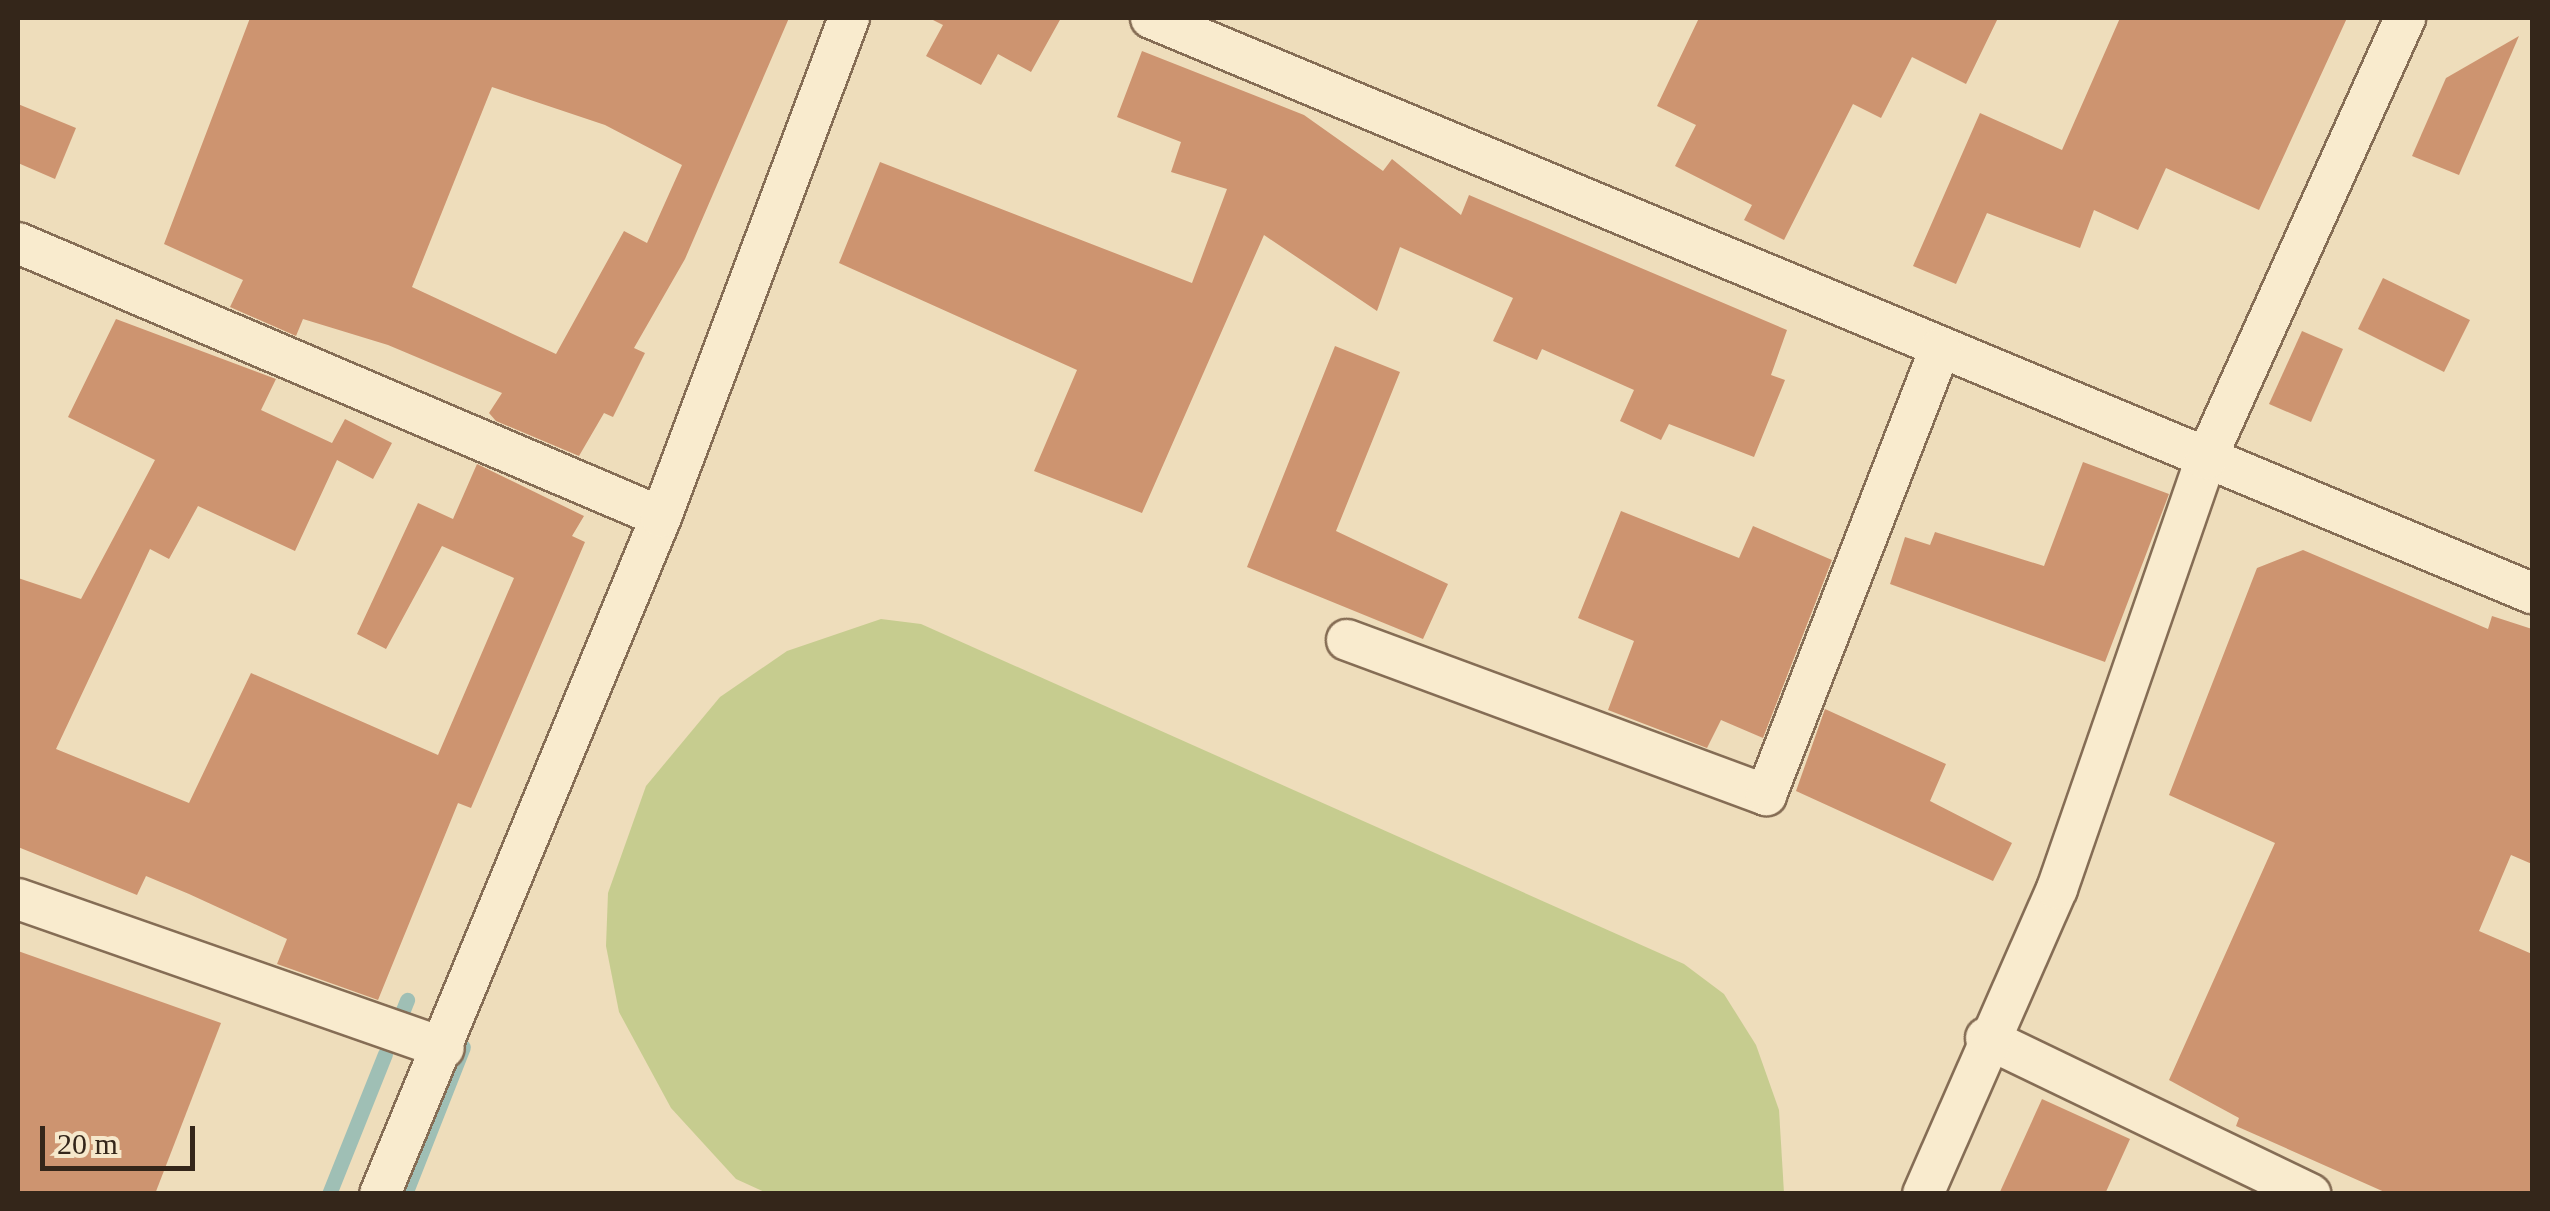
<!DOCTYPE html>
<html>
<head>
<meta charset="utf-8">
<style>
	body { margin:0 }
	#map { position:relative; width:2550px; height:1211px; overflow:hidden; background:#edb; font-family:"Times New Roman",serif }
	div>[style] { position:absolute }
	.green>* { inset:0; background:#c6cc8f }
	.stream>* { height:15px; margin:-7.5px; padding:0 7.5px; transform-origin:7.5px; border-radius:7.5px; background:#9fbfb5 }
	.building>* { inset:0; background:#cd9470 }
	.roads { filter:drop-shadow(2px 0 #856d55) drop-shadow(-2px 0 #856d55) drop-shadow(0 2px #856d55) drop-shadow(0 -2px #856d55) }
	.street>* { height:40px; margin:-20px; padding:0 20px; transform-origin:20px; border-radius:20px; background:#f9ebce }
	span { translate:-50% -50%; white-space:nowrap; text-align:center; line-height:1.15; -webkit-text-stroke:10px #f6e8cb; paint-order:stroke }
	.frame { position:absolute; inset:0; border:20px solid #34261a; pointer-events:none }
	.scale { position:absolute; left:40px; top:1126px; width:155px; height:45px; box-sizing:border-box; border:5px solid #34261a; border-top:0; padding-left:12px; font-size:30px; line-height:35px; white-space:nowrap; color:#34261a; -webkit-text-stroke:8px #f6e8cb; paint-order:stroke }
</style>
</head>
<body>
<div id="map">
	<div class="green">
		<div style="clip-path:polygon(881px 619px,921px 624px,1684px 964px,1724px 994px,1756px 1045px,1779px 1110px,1784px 1193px,769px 1194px,736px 1179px,671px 1108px,619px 1012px,606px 946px,608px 893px,646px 786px,720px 697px,787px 651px)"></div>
	</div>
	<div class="stream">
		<div style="left:403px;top:1010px;width:11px;rotate:-68deg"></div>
		<div style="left:329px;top:1194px;width:151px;rotate:-68.2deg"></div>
		<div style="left:405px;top:1194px;width:158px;rotate:-68.5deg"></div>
	</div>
	<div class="building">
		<div style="clip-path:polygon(evenodd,250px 18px,789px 18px,685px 259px,634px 348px,645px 353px,613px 417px,604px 413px,579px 456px,496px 421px,489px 413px,502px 393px,388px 345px,303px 319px,296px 336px,230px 307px,243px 280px,164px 244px,250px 18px,492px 87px,605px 125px,682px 165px,647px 243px,624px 231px,556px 354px,412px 287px,492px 87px)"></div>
		<div style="clip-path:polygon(929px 18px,1061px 18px,1031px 72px,998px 54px,981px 85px,926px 56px,943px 25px)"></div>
		<div style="clip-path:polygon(1699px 18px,1998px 18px,1966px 84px,1912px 57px,1881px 118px,1853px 104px,1784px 240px,1744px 220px,1752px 205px,1675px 166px,1696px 125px,1657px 106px)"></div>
		<div style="clip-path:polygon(2120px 18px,2347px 18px,2259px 210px,2166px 168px,2138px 230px,2094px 210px,2080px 248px,1987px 213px,1956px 284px,1913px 266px,1980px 113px,2062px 150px)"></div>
		<div style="clip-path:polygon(2519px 36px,2459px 175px,2412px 156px,2446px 78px)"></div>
		<div style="clip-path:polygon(1142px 51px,1304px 115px,1383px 171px,1392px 159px,1461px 215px,1469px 195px,1787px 330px,1771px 375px,1785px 380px,1754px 457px,1669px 424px,1661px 440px,1620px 421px,1634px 390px,1542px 349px,1537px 360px,1493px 341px,1513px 298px,1400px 247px,1377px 311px,1264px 235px,1142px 513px,1034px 471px,1077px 370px,839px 263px,880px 162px,1192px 283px,1227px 189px,1171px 172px,1181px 142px,1117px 117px)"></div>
		<div style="clip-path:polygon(18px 104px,76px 128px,55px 179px,18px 163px)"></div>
		<div style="clip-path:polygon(2383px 278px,2470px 320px,2444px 372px,2358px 329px)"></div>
		<div style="clip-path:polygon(116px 319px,276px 379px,261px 410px,332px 443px,345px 419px,392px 443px,373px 479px,337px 460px,295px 551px,198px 506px,169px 559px,150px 549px,56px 749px,189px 803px,251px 673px,438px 755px,514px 578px,442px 546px,386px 649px,357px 634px,418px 503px,453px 519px,477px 464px,584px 516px,572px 536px,585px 542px,471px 808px,458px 803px,378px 1000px,277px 964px,287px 939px,189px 894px,146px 876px,137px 895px,18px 847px,18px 578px,81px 599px,155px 460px,68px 417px)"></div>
		<div style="clip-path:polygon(2302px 331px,2343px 349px,2311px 422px,2269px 404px)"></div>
		<div style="clip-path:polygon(1335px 346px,1400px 372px,1336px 531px,1448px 584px,1423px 639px,1247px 567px)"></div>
		<div style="clip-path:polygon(2083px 462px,2169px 494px,2105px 662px,1890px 584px,1905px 537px,1930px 545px,1935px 532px,2044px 566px)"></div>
		<div style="clip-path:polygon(1621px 511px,1739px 558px,1753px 526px,1832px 560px,1763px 738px,1721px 720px,1707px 748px,1608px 710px,1634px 641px,1578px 618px)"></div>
		<div style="clip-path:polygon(2303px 550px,2488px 629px,2492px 616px,2532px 629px,2532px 864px,2511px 855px,2479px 931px,2532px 954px,2532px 1194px,2389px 1194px,2236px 1126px,2239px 1118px,2169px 1080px,2275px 843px,2169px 795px,2257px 568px)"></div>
		<div style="clip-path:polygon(1825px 709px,1946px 764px,1930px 801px,2012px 843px,1993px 881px,1796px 791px)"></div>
		<div style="clip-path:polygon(18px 951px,221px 1023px,155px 1194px,18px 1194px)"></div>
		<div style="clip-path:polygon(2042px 1099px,2130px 1139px,2105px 1194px,1999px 1194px)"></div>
	</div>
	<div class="roads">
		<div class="street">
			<div style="left:1151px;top:18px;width:1496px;rotate:22.61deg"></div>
			<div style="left:18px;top:243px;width:699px;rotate:23.08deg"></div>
			<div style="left:1347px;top:640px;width:447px;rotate:20.3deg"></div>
			<div style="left:1766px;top:795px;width:479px;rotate:-68.7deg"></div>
			<div style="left:18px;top:899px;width:451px;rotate:19.3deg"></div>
			<div style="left:1986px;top:1038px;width:360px;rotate:25.7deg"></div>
			<div style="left:380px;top:1194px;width:733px;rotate:-67.46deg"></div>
			<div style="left:661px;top:517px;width:533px;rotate:-69.36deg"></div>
			<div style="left:1923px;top:1194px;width:333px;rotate:-66.3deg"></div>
			<div style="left:2057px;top:889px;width:455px;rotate:-70.9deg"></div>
			<div style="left:2206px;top:459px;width:484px;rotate:-65.7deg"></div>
		</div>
	</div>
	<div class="frame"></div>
	<div class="scale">20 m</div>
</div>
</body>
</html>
